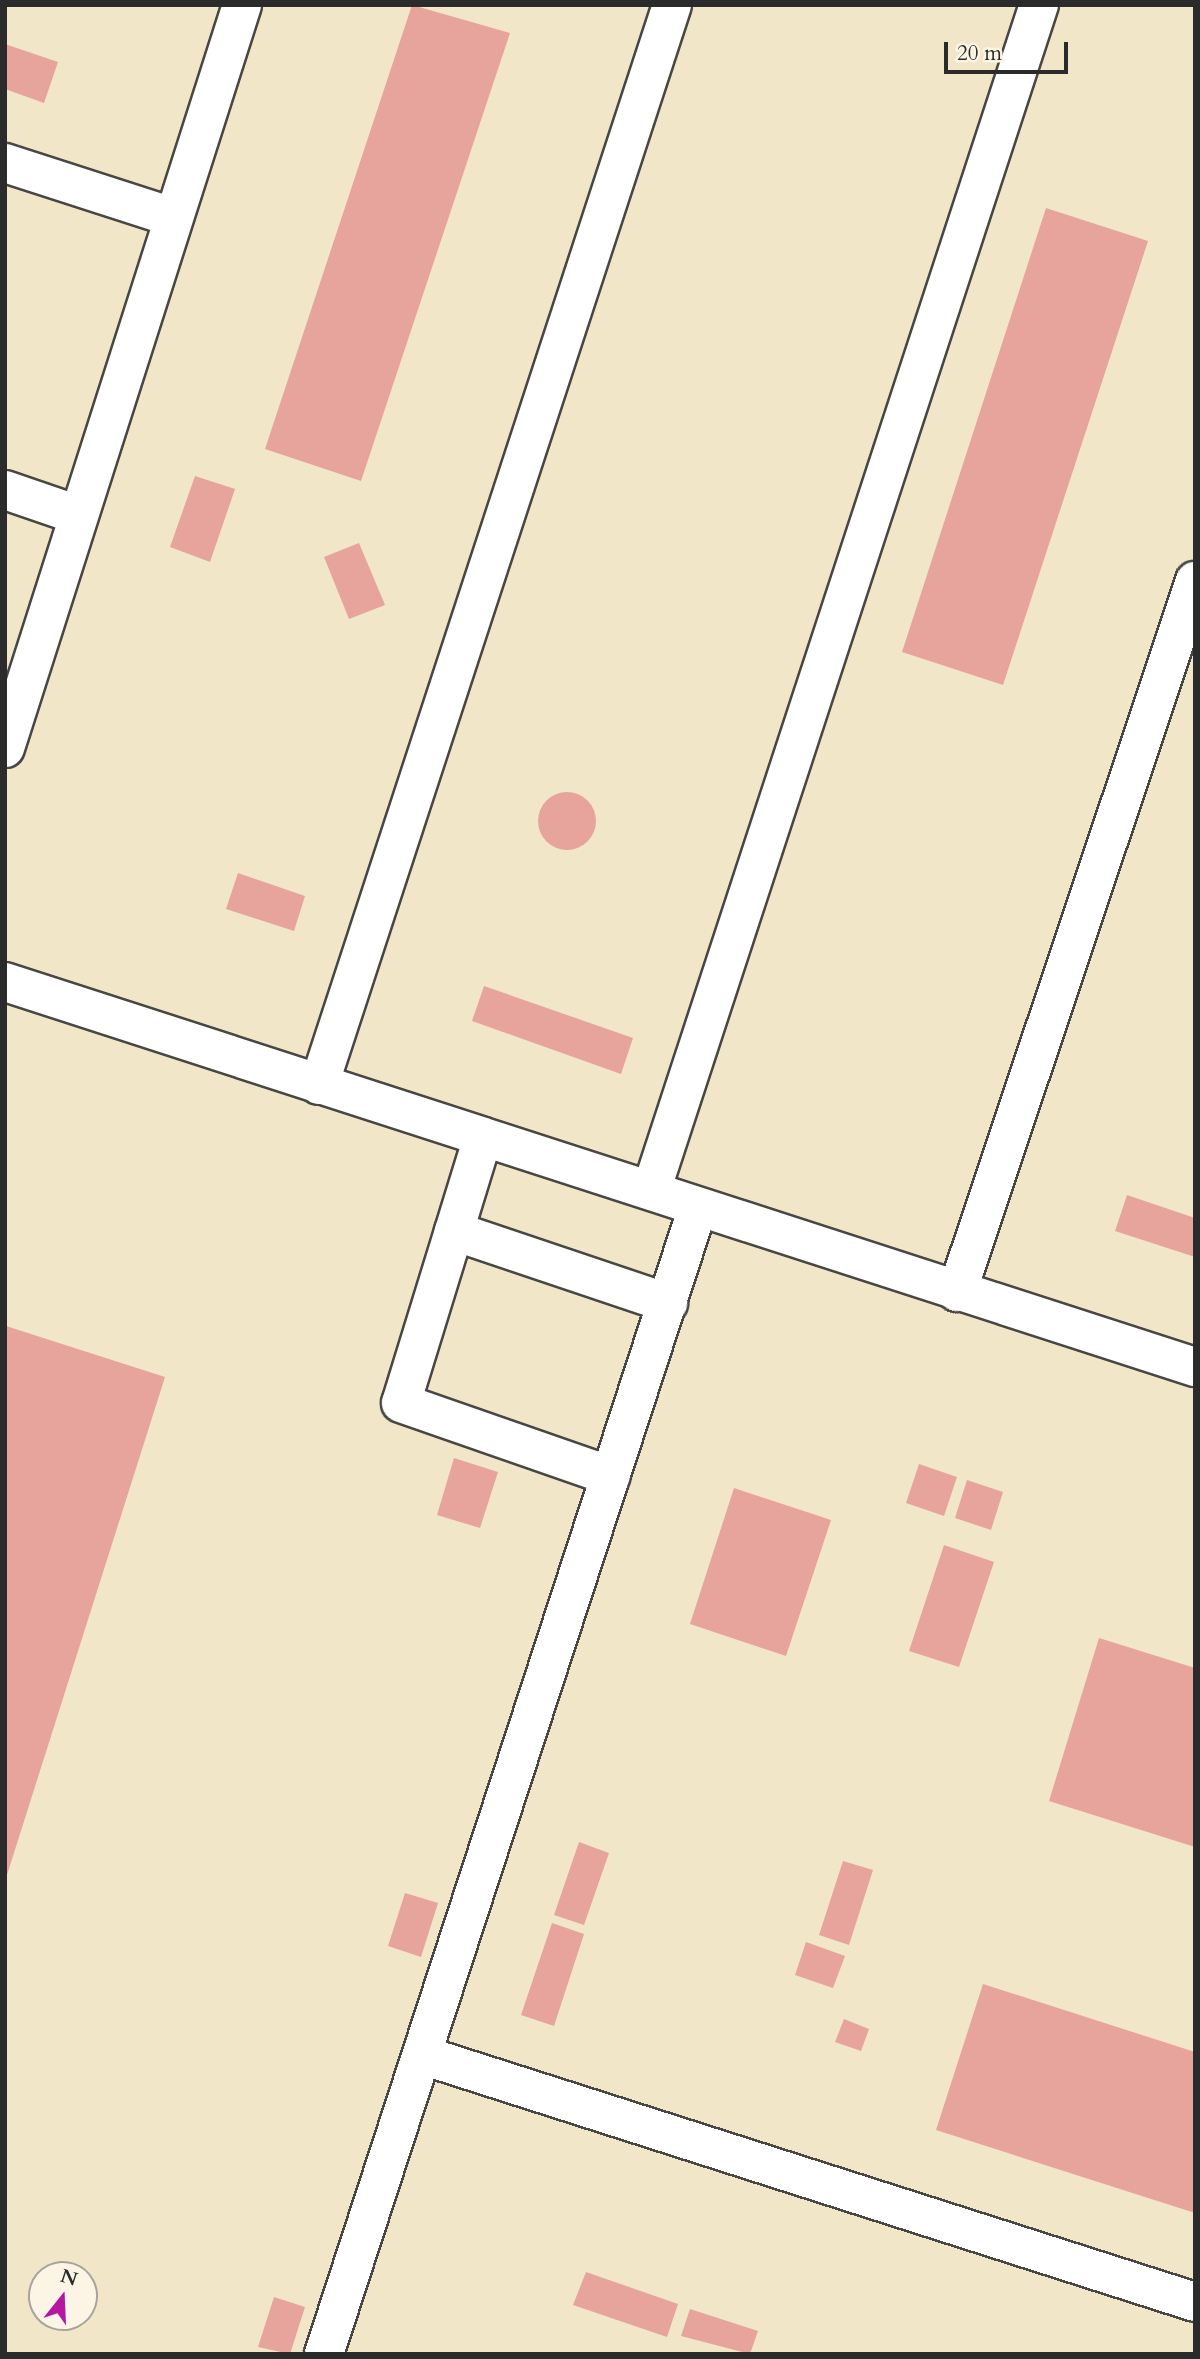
<!DOCTYPE html>
<html>
<head>
<meta charset="utf-8">
<style>
	body { margin:0 }
	#map { position:relative; width:1200px; height:2359px; overflow:hidden; background:#f2e6c9; font-family:Cardo,serif }
	div>[style] { position:absolute }
	.building>* { inset:0; background:#e6a49c }
	.round { border-radius:50% }
	.roads { filter:drop-shadow(2px 0 #494743) drop-shadow(-2px 0 #494743) drop-shadow(0 2px #494743) drop-shadow(0 -2px #494743) }
	.minor>* { height:38px; margin:-19px; padding:0 19px; transform-origin:19px; border-radius:19px; background:#fff }
	span { translate:-50% -50%; white-space:nowrap; text-align:center; line-height:1.15; -webkit-text-stroke:7px #fcf5e5; paint-order:stroke }
	.frame { position:absolute; inset:0; border:7px solid #2b2b2b; pointer-events:none }
	.north { position:absolute; left:28px; top:2261px; width:70px; height:70px; box-sizing:border-box; background:#fcf5e5; border:2px solid #a8a49b; border-radius:50%; rotate:18deg; font-size:19px; font-weight:700; line-height:28px; text-align:center; color:#2b2b2b }
	.north::after { content:''; display:block; margin:auto; width:24px; height:32px; background:#b5179e; clip-path:polygon(50% 0,100% 100%,50% 72%,0 100%) }
	.scale { position:absolute; left:944px; top:42px; width:124px; height:32px; box-sizing:border-box; border:4px solid #2b2b2b; border-top:0; padding-left:9px; font-size:21px; line-height:24px; white-space:nowrap; color:#2b2b2b; -webkit-text-stroke:5px #fcf5e5; paint-order:stroke }
</style>
</head>
<body>
<div id="map">
	<div class="building">
		<div style="clip-path:polygon(412px 5px,510px 33px,361px 481px,265px 449px)"></div>
		<div style="clip-path:polygon(5px 44px,58px 62px,44px 103px,5px 89px)"></div>
		<div style="clip-path:polygon(1046px 208px,1148px 241px,1003px 685px,902px 652px)"></div>
		<div style="clip-path:polygon(195px 476px,235px 489px,210px 562px,170px 547px)"></div>
		<div style="clip-path:polygon(359px 543px,385px 605px,349px 619px,324px 557px)"></div>
		<div class="round" style="left:538px;top:792px;width:58px;height:58px"></div>
		<div style="clip-path:polygon(238px 873px,305px 896px,294px 931px,226px 909px)"></div>
		<div style="clip-path:polygon(484px 986px,633px 1038px,621px 1074px,472px 1021px)"></div>
		<div style="clip-path:polygon(1127px 1195px,1195px 1218px,1195px 1257px,1115px 1231px)"></div>
		<div style="clip-path:polygon(6px 1326px,165px 1377px,6px 1878px,5px 1328px)"></div>
		<div style="clip-path:polygon(454px 1458px,498px 1472px,480px 1528px,437px 1515px)"></div>
		<div style="clip-path:polygon(919px 1464px,957px 1477px,944px 1516px,906px 1503px)"></div>
		<div style="clip-path:polygon(967px 1480px,1003px 1492px,991px 1530px,955px 1518px)"></div>
		<div style="clip-path:polygon(734px 1488px,831px 1520px,786px 1656px,690px 1624px)"></div>
		<div style="clip-path:polygon(944px 1545px,994px 1562px,959px 1667px,909px 1651px)"></div>
		<div style="clip-path:polygon(1099px 1638px,1195px 1668px,1195px 1847px,1049px 1801px)"></div>
		<div style="clip-path:polygon(579px 1842px,609px 1853px,584px 1925px,554px 1915px)"></div>
		<div style="clip-path:polygon(843px 1861px,873px 1870px,849px 1945px,819px 1935px)"></div>
		<div style="clip-path:polygon(405px 1893px,438px 1903px,421px 1957px,388px 1946px)"></div>
		<div style="clip-path:polygon(552px 1923px,584px 1934px,554px 2026px,521px 2015px)"></div>
		<div style="clip-path:polygon(806px 1942px,845px 1956px,833px 1988px,795px 1975px)"></div>
		<div style="clip-path:polygon(983px 1984px,1195px 2052px,1195px 2213px,936px 2130px)"></div>
		<div style="clip-path:polygon(844px 2019px,869px 2029px,861px 2051px,835px 2042px)"></div>
		<div style="clip-path:polygon(586px 2272px,678px 2304px,667px 2337px,573px 2305px)"></div>
		<div style="clip-path:polygon(274px 2297px,305px 2307px,290px 2354px,258px 2347px)"></div>
		<div style="clip-path:polygon(690px 2309px,758px 2331px,750px 2354px,681px 2336px)"></div>
	</div>
	<div class="roads">
		<div class="minor">
			<div style="left:5px;top:163px;width:176px;rotate:17.9deg"></div>
			<div style="left:5px;top:490px;width:74px;rotate:18.9deg"></div>
			<div style="left:5px;top:748px;width:780px;rotate:-72.31deg"></div>
			<div style="left:5px;top:982px;width:1251px;rotate:17.93deg"></div>
			<div style="left:319px;top:1085px;width:1136px;rotate:-71.9deg"></div>
			<div style="left:483px;top:1137px;width:278px;rotate:107.1deg"></div>
			<div style="left:401px;top:1403px;width:222px;rotate:19.2deg"></div>
			<div style="left:652px;top:1188px;width:1245px;rotate:-71.89deg"></div>
			<div style="left:454px;top:1231px;width:226px;rotate:18.6deg"></div>
			<div style="left:957px;top:1292px;width:750px;rotate:-71.49deg"></div>
			<div style="left:422px;top:2055px;width:812px;rotate:17.72deg"></div>
			<div style="left:324px;top:2354px;width:1206px;rotate:-71.94deg"></div>
		</div>
	</div>
	<div class="frame"></div>
	<div class="north">N</div>
	<div class="scale">20 m</div>
</div>
</body>
</html>
